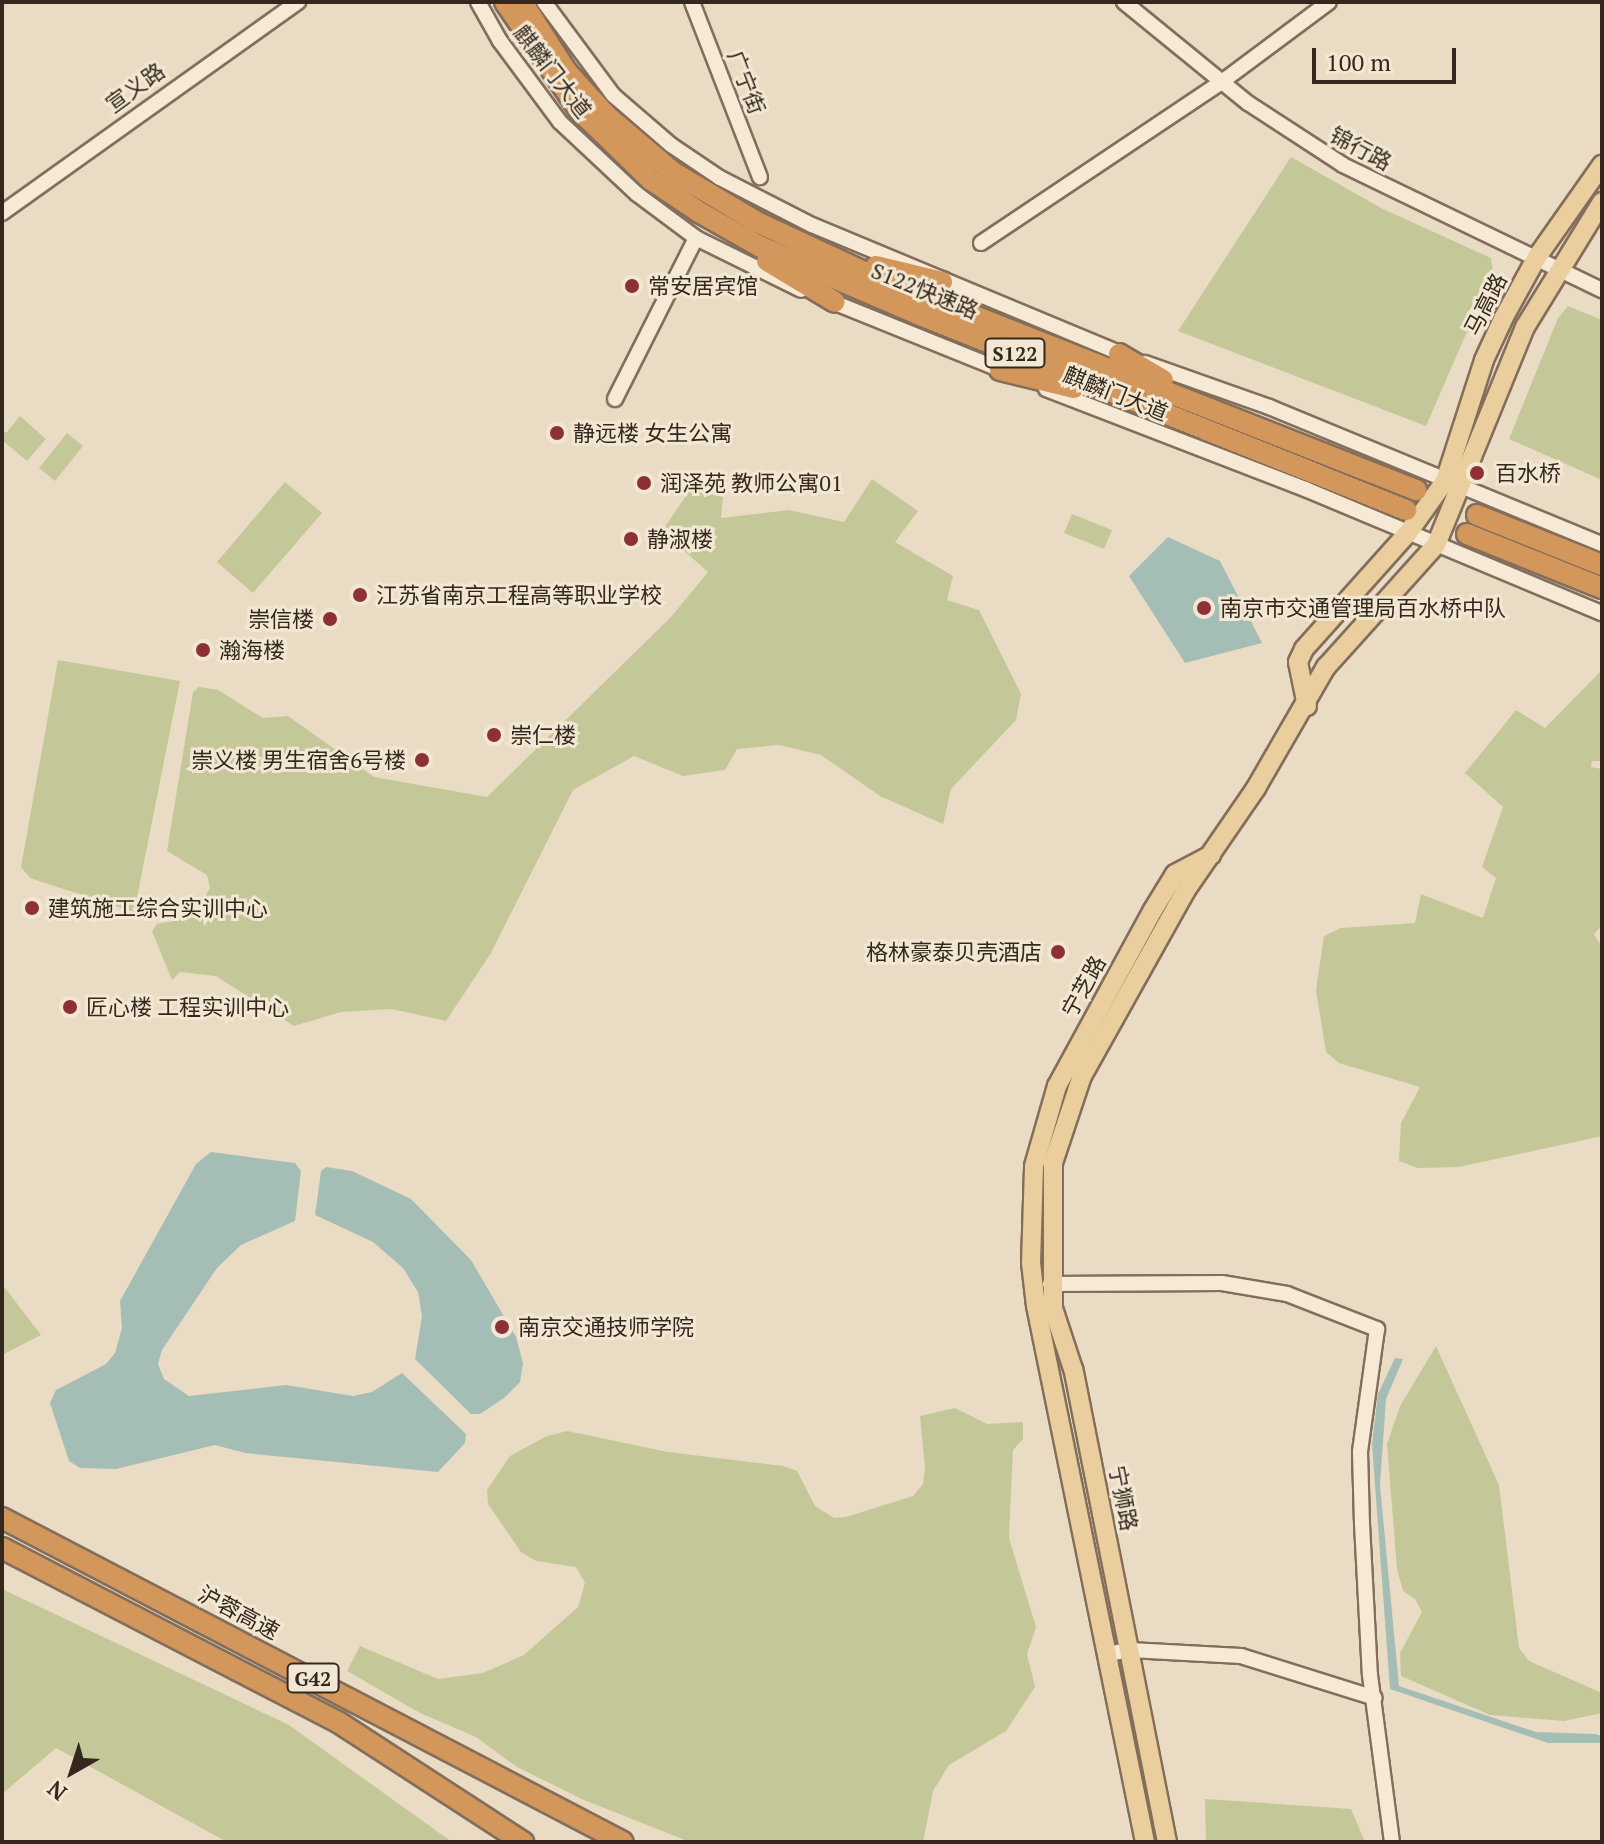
<!DOCTYPE html>
<html>
<head>
<meta charset="utf-8">
<style>
	body { margin:0 }
	#map { position:relative; width:1604px; height:1844px; overflow:hidden; background:#eadcc4; font-family:"PT Serif","Noto Sans SC",serif }
	div>[style] { position:absolute }
	.green>* { inset:0; background:#c4c798 }
	.water>* { inset:0; background:#a5beb5 }
	.highway-tunnel>* { height:20px; margin-top:-10px; transform-origin:0; background:repeating-linear-gradient(90deg,#c6b8a3 0 20px,transparent 0 30px) }
	.roads { filter:drop-shadow(2px 0 #836e5c) drop-shadow(-2px 0 #836e5c) drop-shadow(0 2px #836e5c) drop-shadow(0 -2px #836e5c) }
	.minor>* { height:14px; margin:-7px; padding:0 7px; transform-origin:7px; border-radius:7px; background:#f6ead6 }
	.major>* { height:18px; margin:-9px; padding:0 9px; transform-origin:9px; border-radius:9px; background:#ebce9e }
	.highway>* { height:20px; margin:-10px; padding:0 10px; transform-origin:10px; border-radius:10px; background:#d3975b }
	.dots>* { width:22px; height:22px; translate:-50% -50%; box-sizing:border-box; border:4px solid #f2e7d2; border-radius:50% }
	span { translate:-50% -50%; white-space:nowrap; text-align:center; line-height:1.15; -webkit-text-stroke:6px #f2e7d2; paint-order:stroke }
	.shield-label span { padding:2px 6px; background:#f2e7d2; border:2px solid; border-radius:6px; -webkit-text-stroke-width:0 }
	.shield-label { font-size:20px; color:#34281e; font-weight:700 }
	.street-label { font-size:22px; color:#34281e }
	.poi-label { font-size:22px; color:#34281e }
	.left { translate:0 -50%; text-align:left }
	.right { translate:-100% -50%; text-align:right }
	.frame { position:absolute; inset:0; border:4px solid #34281e; pointer-events:none }
	.north { position:absolute; left:32px; top:1732px; width:80px; height:80px; -webkit-text-stroke:6px #f2e7d2; paint-order:stroke; rotate:219deg; font-size:22px; font-weight:700; line-height:32px; text-align:center; color:#34281e }
	.north::after { content:''; display:block; margin:auto; width:28px; height:36px; background:#34281e; clip-path:polygon(50% 0,100% 100%,50% 72%,0 100%) }
	.scale { position:absolute; left:1312px; top:48px; width:144px; height:36px; box-sizing:border-box; border:4px solid #34281e; border-top:0; padding-left:10px; font-size:24px; line-height:28px; white-space:nowrap; color:#34281e; -webkit-text-stroke:6px #f2e7d2; paint-order:stroke }
</style>
</head>
<body>
<div id="map">
	<div class="green">
		<div style="clip-path:polygon(1291px 157px,1383px 209px,1491px 258px,1493px 272px,1426px 426px,1178px 331px)"></div>
		<div style="clip-path:polygon(1568px 306px,1602px 320px,1602px 480px,1509px 439px,1558px 318px)"></div>
		<div style="clip-path:polygon(20px 416px,46px 439px,27px 461px,2px 440px,2px 430px,6px 433px)"></div>
		<div style="clip-path:polygon(67px 433px,83px 446px,55px 481px,39px 468px)"></div>
		<div style="clip-path:polygon(872px 479px,918px 511px,895px 542px,953px 576px,947px 600px,979px 610px,1021px 694px,1016px 720px,951px 789px,943px 824px,880px 796px,821px 755px,779px 745px,737px 749px,725px 770px,683px 776px,634px 756px,573px 790px,491px 953px,446px 1021px,392px 1009px,341px 1012px,294px 1026px,216px 976px,180px 972px,172px 980px,152px 931px,157px 924px,191px 918px,210px 888px,207px 875px,167px 851px,193px 692px,199px 687px,218px 690px,263px 718px,288px 716px,374px 777px,487px 797px,671px 617px,708px 572px,662px 531px,690px 490px,723px 497px,721px 518px,789px 510px,844px 522px)"></div>
		<div style="clip-path:polygon(285px 482px,322px 513px,253px 593px,217px 562px)"></div>
		<div style="clip-path:polygon(1072px 514px,1112px 530px,1104px 549px,1064px 533px)"></div>
		<div style="clip-path:polygon(58px 660px,180px 681px,134px 912px,30px 878px,21px 867px)"></div>
		<div style="clip-path:polygon(1602px 670px,1602px 761px,1592px 761px,1591px 767px,1602px 769px,1602px 925px,1594px 934px,1602px 947px,1602px 1136px,1459px 1167px,1418px 1168px,1399px 1161px,1401px 1123px,1420px 1087px,1339px 1063px,1326px 1052px,1316px 990px,1324px 936px,1341px 928px,1415px 923px,1421px 894px,1483px 918px,1496px 878px,1482px 867px,1503px 807px,1465px 773px,1516px 710px,1545px 728px)"></div>
		<div style="clip-path:polygon(2px 1284px,41px 1335px,2px 1355px)"></div>
		<div style="clip-path:polygon(1436px 1346px,1499px 1485px,1519px 1648px,1529px 1661px,1602px 1693px,1602px 1713px,1564px 1721px,1490px 1715px,1401px 1676px,1400px 1653px,1422px 1612px,1415px 1599px,1403px 1591px,1397px 1569px,1387px 1444px,1400px 1406px)"></div>
		<div style="clip-path:polygon(955px 1408px,987px 1424px,1023px 1422px,1023px 1439px,1013px 1450px,1009px 1538px,1036px 1627px,1027px 1654px,1035px 1687px,1006px 1731px,949px 1765px,933px 1791px,923px 1842px,690px 1842px,584px 1800px,517px 1767px,476px 1737px,420px 1713px,347px 1671px,360px 1646px,438px 1679px,483px 1673px,524px 1655px,578px 1607px,585px 1583px,576px 1567px,536px 1561px,521px 1552px,488px 1504px,487px 1490px,510px 1456px,547px 1436px,567px 1431px,668px 1452px,783px 1466px,797px 1471px,815px 1506px,834px 1518px,846px 1517px,913px 1496px,923px 1484px,925px 1468px,920px 1416px)"></div>
		<div style="clip-path:polygon(2px 1589px,289px 1725px,452px 1842px,227px 1842px,56px 1748px,2px 1794px)"></div>
		<div style="clip-path:polygon(1205px 1799px,1351px 1809px,1365px 1842px,1206px 1842px)"></div>
	</div>
	<div class="water">
		<div style="clip-path:polygon(1168px 537px,1220px 561px,1262px 643px,1185px 663px,1129px 576px)"></div>
		<div style="clip-path:polygon(211px 1152px,295px 1163px,301px 1171px,295px 1221px,241px 1245px,217px 1268px,162px 1350px,158px 1364px,164px 1379px,189px 1396px,286px 1385px,353px 1396px,372px 1392px,402px 1373px,466px 1434px,465px 1443px,438px 1472px,245px 1453px,215px 1445px,116px 1469px,80px 1468px,69px 1461px,50px 1403px,56px 1390px,106px 1364px,115px 1353px,122px 1328px,120px 1301px,196px 1164px)"></div>
		<div style="clip-path:polygon(326px 1167px,352px 1171px,411px 1199px,471px 1260px,516px 1337px,523px 1363px,520px 1382px,504px 1398px,480px 1414px,471px 1414px,415px 1359px,422px 1316px,418px 1292px,403px 1268px,373px 1242px,315px 1215px,321px 1171px)"></div>
		<div style="clip-path:polygon(1395px 1358px,1403px 1359px,1386px 1399px,1380px 1485px,1399px 1686px,1536px 1732px,1595px 1734px,1602px 1736px,1602px 1743px,1548px 1743px,1390px 1689px,1372px 1444px,1378px 1394px)"></div>
	</div>
	<div class="highway-tunnel">
		<div style="left:1417px;top:491px;width:65px;rotate:21.8deg"></div>
	</div>
	<div class="roads">
		<div class="minor">
			<div style="left:478px;top:2px;width:45px;rotate:60.6deg"></div>
			<div style="left:500px;top:41px;width:101px;rotate:53.5deg"></div>
			<div style="left:560px;top:122px;width:105px;rotate:43.1deg"></div>
			<div style="left:637px;top:194px;width:74px;rotate:36.7deg"></div>
			<div style="left:696px;top:238px;width:117px;rotate:26.3deg"></div>
			<div style="left:544px;top:2px;width:116px;rotate:53.4deg"></div>
			<div style="left:613px;top:95px;width:77px;rotate:40.8deg"></div>
			<div style="left:671px;top:145px;width:59px;rotate:34deg"></div>
			<div style="left:720px;top:178px;width:103px;rotate:27.1deg"></div>
			<div style="left:812px;top:225px;width:340px;rotate:22.6deg"></div>
			<div style="left:692px;top:2px;width:188px;rotate:68.8deg"></div>
			<div style="left:1124px;top:2px;width:160px;rotate:39.2deg"></div>
			<div style="left:1248px;top:103px;width:113px;rotate:33.1deg"></div>
			<div style="left:1343px;top:165px;width:288px;rotate:25.8deg"></div>
			<div style="left:2px;top:213px;width:364px;rotate:-35.5deg"></div>
			<div style="left:981px;top:243px;width:291px;rotate:-33.8deg"></div>
			<div style="left:1223px;top:81px;width:132px;rotate:-36.7deg"></div>
			<div style="left:828px;top:300px;width:195px;rotate:22deg"></div>
			<div style="left:1145px;top:363px;width:132px;rotate:19.5deg"></div>
			<div style="left:1269px;top:407px;width:360px;rotate:22.4deg"></div>
			<div style="left:1046px;top:389px;width:278px;rotate:21.1deg"></div>
			<div style="left:1305px;top:489px;width:322px;rotate:22.7deg"></div>
			<div style="left:615px;top:399px;width:180px;rotate:-63.3deg"></div>
			<div style="left:1050px;top:1284px;width:172px;rotate:-0.3deg"></div>
			<div style="left:1222px;top:1283px;width:66px;rotate:9.6deg"></div>
			<div style="left:1287px;top:1294px;width:97px;rotate:21.3deg"></div>
			<div style="left:1377px;top:1329px;width:124px;rotate:97.9deg"></div>
			<div style="left:1360px;top:1452px;width:72px;rotate:88.4deg"></div>
			<div style="left:1362px;top:1524px;width:151px;rotate:87deg"></div>
			<div style="left:1370px;top:1675px;width:168px;rotate:82.5deg"></div>
			<div style="left:1107px;top:1654px;width:23px;rotate:-10deg"></div>
			<div style="left:1130px;top:1650px;width:111px;rotate:3.1deg"></div>
			<div style="left:1241px;top:1656px;width:140px;rotate:17.4deg"></div>
		</div>
		<div class="major">
			<div style="left:1307px;top:706px;width:45px;rotate:-101.6deg"></div>
			<div style="left:1298px;top:662px;width:14px;rotate:-65deg"></div>
			<div style="left:1304px;top:649px;width:154px;rotate:-48.2deg"></div>
			<div style="left:1407px;top:534px;width:65px;rotate:-54.4deg"></div>
			<div style="left:1445px;top:481px;width:127px;rotate:-72.1deg"></div>
			<div style="left:1484px;top:360px;width:47px;rotate:-65.1deg"></div>
			<div style="left:1504px;top:317px;width:68px;rotate:-61.2deg"></div>
			<div style="left:1537px;top:257px;width:113px;rotate:-54.8deg"></div>
			<div style="left:1145px;top:1842px;width:547px;rotate:-101.49deg"></div>
			<div style="left:1036px;top:1306px;width:43px;rotate:-96.6deg"></div>
			<div style="left:1031px;top:1263px;width:97px;rotate:-88.2deg"></div>
			<div style="left:1034px;top:1166px;width:83px;rotate:-74deg"></div>
			<div style="left:1057px;top:1086px;width:200px;rotate:-61.4deg"></div>
			<div style="left:1153px;top:910px;width:42px;rotate:-58.6deg"></div>
			<div style="left:1175px;top:874px;width:41px;rotate:-27.8deg"></div>
			<div style="left:1167px;top:1842px;width:482px;rotate:-101.2deg"></div>
			<div style="left:1073px;top:1369px;width:64px;rotate:-108.2deg"></div>
			<div style="left:1053px;top:1308px;width:145px;rotate:-90deg"></div>
			<div style="left:1053px;top:1163px;width:92px;rotate:-71.6deg"></div>
			<div style="left:1082px;top:1076px;width:213px;rotate:-60.8deg"></div>
			<div style="left:1186px;top:890px;width:124px;rotate:-55.5deg"></div>
			<div style="left:1256px;top:788px;width:140px;rotate:-60deg"></div>
			<div style="left:1326px;top:667px;width:164px;rotate:-48deg"></div>
			<div style="left:1436px;top:545px;width:235px;rotate:-67.8deg"></div>
			<div style="left:1525px;top:327px;width:147px;rotate:-58.4deg"></div>
		</div>
		<div class="highway">
			<div style="left:505px;top:2px;width:132px;rotate:55.5deg"></div>
			<div style="left:580px;top:111px;width:99px;rotate:44.2deg"></div>
			<div style="left:651px;top:180px;width:58px;rotate:33.7deg"></div>
			<div style="left:699px;top:212px;width:69px;rotate:29.5deg"></div>
			<div style="left:759px;top:246px;width:175px;rotate:23.2deg"></div>
			<div style="left:920px;top:315px;width:524px;rotate:21.86deg"></div>
			<div style="left:522px;top:2px;width:83px;rotate:57.3deg"></div>
			<div style="left:567px;top:72px;width:58px;rotate:47.8deg"></div>
			<div style="left:606px;top:115px;width:88px;rotate:40.4deg"></div>
			<div style="left:673px;top:172px;width:98px;rotate:30.8deg"></div>
			<div style="left:757px;top:222px;width:128px;rotate:25deg"></div>
			<div style="left:873px;top:276px;width:584px;rotate:21.51deg"></div>
			<div style="left:767px;top:261px;width:79px;rotate:31.1deg"></div>
			<div style="left:876px;top:266px;width:68px;rotate:13.6deg"></div>
			<div style="left:1119px;top:354px;width:51px;rotate:30.6deg"></div>
			<div style="left:1000px;top:370px;width:76px;rotate:13.7deg"></div>
			<div style="left:1477px;top:515px;width:135px;rotate:21.8deg"></div>
			<div style="left:1467px;top:534px;width:145px;rotate:21.8deg"></div>
			<div style="left:2px;top:1518px;width:700px;rotate:27.55deg"></div>
			<div style="left:2px;top:1548px;width:378px;rotate:27.4deg"></div>
			<div style="left:338px;top:1722px;width:221px;rotate:33deg"></div>
		</div>
	</div>
	<div class="dots">
		<div style="left:632px;top:286px;background:#8d3136"></div>
		<div style="left:557px;top:433px;background:#8d3136"></div>
		<div style="left:1477px;top:473px;background:#8d3136"></div>
		<div style="left:644px;top:483px;background:#8d3136"></div>
		<div style="left:631px;top:539px;background:#8d3136"></div>
		<div style="left:360px;top:595px;background:#8d3136"></div>
		<div style="left:1204px;top:608px;background:#8d3136"></div>
		<div style="left:330px;top:619px;background:#8d3136"></div>
		<div style="left:203px;top:650px;background:#8d3136"></div>
		<div style="left:494px;top:735px;background:#8d3136"></div>
		<div style="left:422px;top:760px;background:#8d3136"></div>
		<div style="left:32px;top:908px;background:#8d3136"></div>
		<div style="left:1058px;top:952px;background:#8d3136"></div>
		<div style="left:70px;top:1007px;background:#8d3136"></div>
		<div style="left:502px;top:1327px;background:#8d3136"></div>
	</div>
	<div class="shield-label">
		<span style="left:1015px;top:353px">S122</span>
		<span style="left:313px;top:1678px">G42</span>
	</div>
	<div class="street-label">
		<span style="left:553px;top:71px;rotate:52deg">麒麟门大道</span>
		<span style="left:747px;top:82px;rotate:69deg">广宁街</span>
		<span style="left:135px;top:87px;rotate:-36deg">宣义路</span>
		<span style="left:1361px;top:148px;rotate:28deg">锦行路</span>
		<span style="left:925px;top:290px;rotate:22deg">S122快速路</span>
		<span style="left:1485px;top:304px;rotate:-63deg">马高路</span>
		<span style="left:1116px;top:393px;rotate:22deg">麒麟门大道</span>
		<span style="left:1083px;top:986px;rotate:-61deg">宁芝路</span>
		<span style="left:1124px;top:1498px;rotate:79deg">宁狮路</span>
		<span style="left:239px;top:1612px;rotate:28deg">沪蓉高速</span>
	</div>
	<div class="poi-label">
		<span class="left" style="left:648px;top:286px">常安居宾馆</span>
		<span class="left" style="left:573px;top:433px">静远楼 女生公寓</span>
		<span class="left" style="left:1495px;top:473px">百水桥</span>
		<span class="left" style="left:660px;top:483px">润泽苑 教师公寓01</span>
		<span class="left" style="left:647px;top:539px">静淑楼</span>
		<span class="left" style="left:376px;top:595px">江苏省南京工程高等职业学校</span>
		<span class="left" style="left:1220px;top:608px">南京市交通管理局百水桥中队</span>
		<span class="right" style="left:314px;top:619px">崇信楼</span>
		<span class="left" style="left:219px;top:650px">瀚海楼</span>
		<span class="left" style="left:510px;top:735px">崇仁楼</span>
		<span class="right" style="left:406px;top:760px">崇义楼 男生宿舍6号楼</span>
		<span class="left" style="left:48px;top:908px">建筑施工综合实训中心</span>
		<span class="right" style="left:1042px;top:952px">格林豪泰贝壳酒店</span>
		<span class="left" style="left:86px;top:1007px">匠心楼 工程实训中心</span>
		<span class="left" style="left:518px;top:1327px">南京交通技师学院</span>
	</div>
	<div class="frame"></div>
	<div class="north">N</div>
	<div class="scale">100 m</div>
</div>
</body>
</html>
